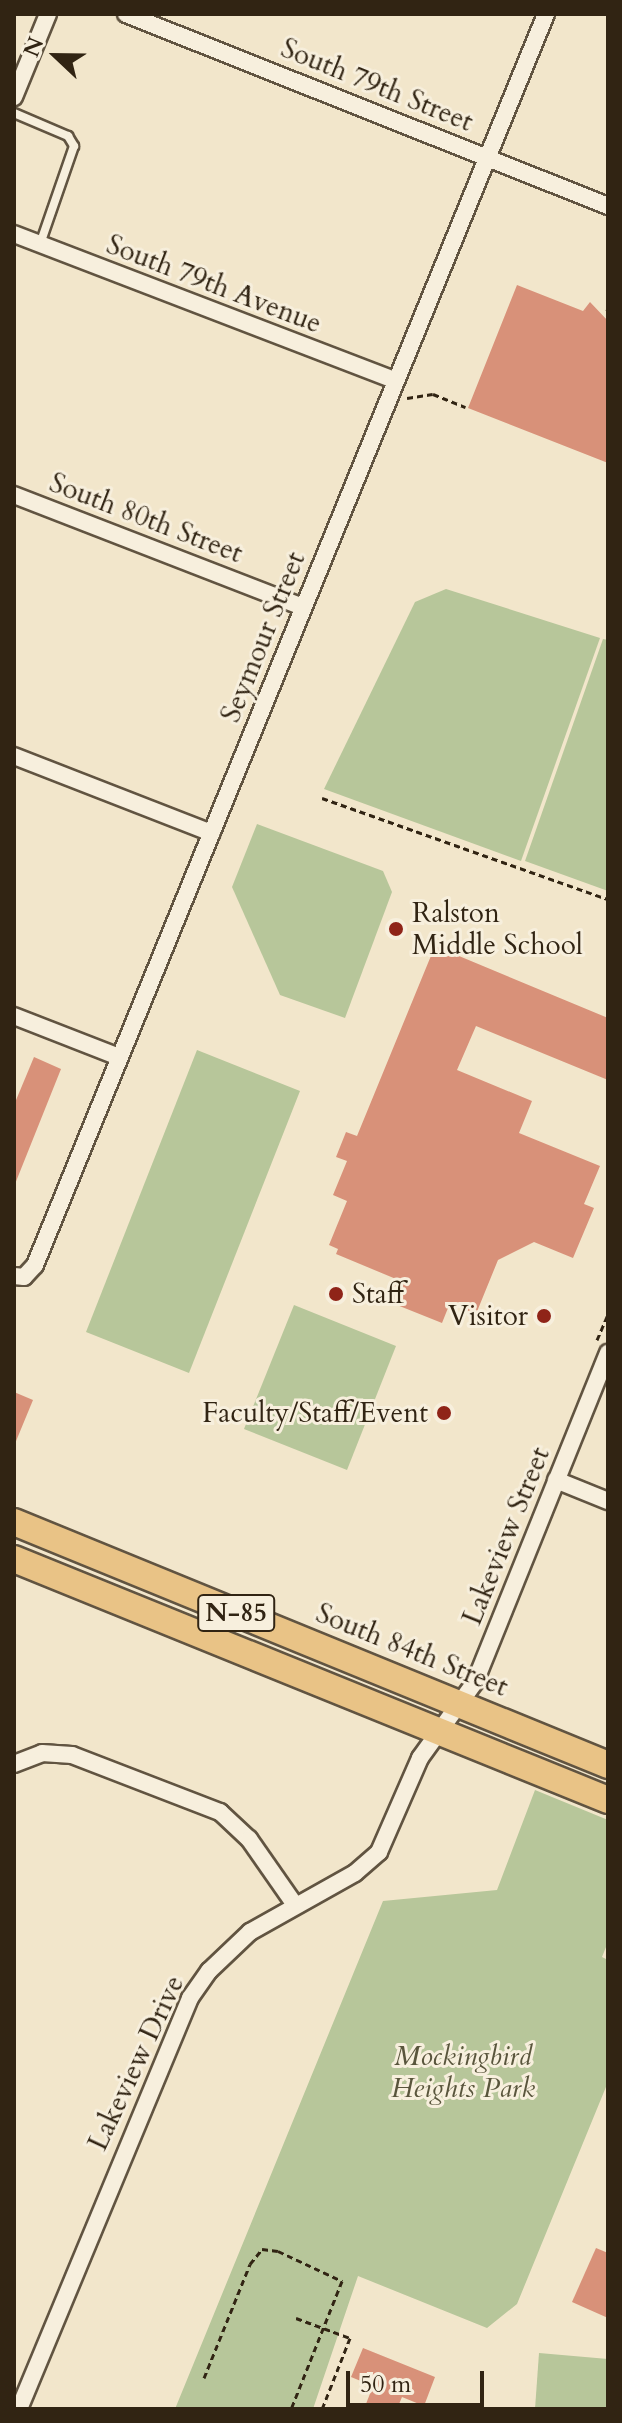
<!DOCTYPE html>
<html>
<head>
<meta charset="utf-8">
<style>
	body { margin:0 }
	#map { position:relative; width:622px; height:2423px; overflow:hidden; background:#f2e6cb; font-family:Cardo,serif }
	div>[style] { position:absolute }
	.green>* { inset:0; background:#b7c69a }
	.building>* { inset:0; background:#d89179 }
	.path>* { height:3px; margin-top:-1.5px; transform-origin:0; background:repeating-linear-gradient(90deg,#312413 0 6px,transparent 0 10px) }
	.roads { filter:drop-shadow(2px 0 #615441) drop-shadow(-2px 0 #615441) drop-shadow(0 2px #615441) drop-shadow(0 -2px #615441) }
	.service>* { height:8px; margin:-4px; padding:0 4px; transform-origin:4px; border-radius:4px; background:#f7efdd }
	.minor>* { height:16px; margin:-8px; padding:0 8px; transform-origin:8px; border-radius:8px; background:#f7efdd }
	.primary>* { height:26px; margin:-13px; padding:0 13px; transform-origin:13px; border-radius:13px; background:#e9c386 }
	.dots>* { width:22px; height:22px; translate:-50% -50%; box-sizing:border-box; border:4px solid #f7efdd; border-radius:50% }
	span { translate:-50% -50%; white-space:nowrap; text-align:center; line-height:1.15; -webkit-text-stroke:6px #f7efdd; paint-order:stroke }
	.shield-label span { padding:2px 6px; background:#f7efdd; border:2px solid; border-radius:6px; -webkit-text-stroke-width:0 }
	.shield-label { font-size:26px; color:#312413; font-weight:700 }
	.street-label { font-size:28px; color:#312413 }
	.poi-label { font-size:28px; color:#312413 }
	.left { translate:0 -50%; text-align:left }
	.right { translate:-100% -50%; text-align:right }
	.park-label { font-size:28px; color:#59553c; font-style:italic }
	.frame { position:absolute; inset:0; border:16px solid #312413; pointer-events:none }
	.north { position:absolute; left:16px; top:16px; width:80px; height:80px; -webkit-text-stroke:6px #f7efdd; paint-order:stroke; rotate:292deg; font-size:22px; font-weight:700; line-height:32px; text-align:center; color:#312413 }
	.north::after { content:''; display:block; margin:auto; width:28px; height:36px; background:#312413; clip-path:polygon(50% 0,100% 100%,50% 72%,0 100%) }
	.scale { position:absolute; left:346px; top:2371px; width:138px; height:36px; box-sizing:border-box; border:4px solid #312413; border-top:0; padding-left:10px; font-size:24px; line-height:28px; white-space:nowrap; color:#312413; -webkit-text-stroke:6px #f7efdd; paint-order:stroke }
</style>
</head>
<body>
<div id="map">
	<div class="green">
		<div style="clip-path:polygon(446px 589px,600px 638px,521px 861px,324px 789px,415px 602px)"></div>
		<div style="clip-path:polygon(603px 639px,608px 640px,608px 891px,525px 861px)"></div>
		<div style="clip-path:polygon(257px 824px,383px 871px,392px 892px,345px 1018px,280px 995px,232px 887px)"></div>
		<div style="clip-path:polygon(197px 1050px,300px 1091px,189px 1373px,86px 1332px)"></div>
		<div style="clip-path:polygon(294px 1305px,396px 1346px,347px 1470px,244px 1429px)"></div>
		<div style="clip-path:polygon(535px 1790px,608px 1820px,608px 1942px,602px 1957px,608px 1960px,608px 2082px,517px 2304px,487px 2328px,358px 2276px,313px 2409px,175px 2409px,383px 1901px,497px 1890px)"></div>
		<div style="clip-path:polygon(539px 2353px,608px 2359px,608px 2409px,535px 2409px)"></div>
	</div>
	<div class="building">
		<div style="clip-path:polygon(517px 285px,583px 311px,590px 302px,608px 321px,608px 463px,468px 408px)"></div>
		<div style="clip-path:polygon(435px 946px,608px 1018px,608px 1080px,476px 1026px,457px 1070px,532px 1101px,519px 1133px,600px 1166px,584px 1204px,594px 1208px,573px 1258px,534px 1242px,498px 1260px,476px 1314px,450px 1303px,442px 1323px,387px 1301px,396px 1279px,336px 1254px,338px 1249px,329px 1245px,347px 1201px,333px 1195px,347px 1161px,336px 1157px,346px 1132px,357px 1136px)"></div>
		<div style="clip-path:polygon(34px 1057px,61px 1069px,15px 1184px,14px 1105px)"></div>
		<div style="clip-path:polygon(14px 1392px,33px 1400px,14px 1446px)"></div>
		<div style="clip-path:polygon(596px 2248px,608px 2253px,608px 2318px,572px 2302px)"></div>
		<div style="clip-path:polygon(363px 2348px,435px 2377px,424px 2406px,402px 2397px,397px 2409px,364px 2409px,373px 2386px,351px 2377px)"></div>
	</div>
	<div class="path">
		<div style="left:607px;top:311px;width:4px;rotate:-76deg"></div>
		<div style="left:407px;top:398px;width:26px;rotate:-9deg"></div>
		<div style="left:433px;top:394px;width:35px;rotate:22deg"></div>
		<div style="left:322px;top:798px;width:303px;rotate:19.5deg"></div>
		<div style="left:597px;top:1340px;width:28px;rotate:-67deg"></div>
		<div style="left:296px;top:2318px;width:58px;rotate:20.3deg"></div>
		<div style="left:350px;top:2338px;width:76px;rotate:111.5deg"></div>
		<div style="left:204px;top:2378px;width:123px;rotate:-68deg"></div>
		<div style="left:250px;top:2264px;width:19px;rotate:-51deg"></div>
		<div style="left:262px;top:2249px;width:16px;rotate:7deg"></div>
		<div style="left:278px;top:2251px;width:71px;rotate:25.1deg"></div>
		<div style="left:342px;top:2281px;width:138px;rotate:111.7deg"></div>
	</div>
	<div class="roads">
		<div class="service">
			<div style="left:14px;top:113px;width:59px;rotate:23.1deg"></div>
			<div style="left:68px;top:136px;width:12px;rotate:59deg"></div>
			<div style="left:74px;top:146px;width:104px;rotate:109.1deg"></div>
		</div>
		<div class="minor">
			<div style="left:126px;top:14px;width:519px;rotate:21.72deg"></div>
			<div style="left:14px;top:97px;width:90px;rotate:-67.7deg"></div>
			<div style="left:14px;top:234px;width:409px;rotate:21deg"></div>
			<div style="left:14px;top:495px;width:310px;rotate:21.2deg"></div>
			<div style="left:14px;top:756px;width:212px;rotate:21.3deg"></div>
			<div style="left:14px;top:1016px;width:113px;rotate:21.3deg"></div>
			<div style="left:14px;top:1276px;width:10px;rotate:6deg"></div>
			<div style="left:24px;top:1277px;width:16px;rotate:-47deg"></div>
			<div style="left:35px;top:1265px;width:1351px;rotate:-67.78deg"></div>
			<div style="left:556px;top:1480px;width:56px;rotate:22deg"></div>
			<div style="left:14px;top:1764px;width:30px;rotate:-21deg"></div>
			<div style="left:42px;top:1753px;width:30px;rotate:4deg"></div>
			<div style="left:72px;top:1755px;width:159px;rotate:21.1deg"></div>
			<div style="left:220px;top:1812px;width:40px;rotate:43deg"></div>
			<div style="left:249px;top:1839px;width:80px;rotate:55.1deg"></div>
			<div style="left:19px;top:2409px;width:445px;rotate:-67.4deg"></div>
			<div style="left:190px;top:1998px;width:33px;rotate:-55deg"></div>
			<div style="left:209px;top:1971px;width:57px;rotate:-43.6deg"></div>
			<div style="left:250px;top:1932px;width:120px;rotate:-29.3deg"></div>
			<div style="left:355px;top:1873px;width:32px;rotate:-41deg"></div>
			<div style="left:379px;top:1852px;width:103px;rotate:-66.4deg"></div>
			<div style="left:420px;top:1758px;width:94px;rotate:-54.1deg"></div>
			<div style="left:475px;top:1682px;width:355px;rotate:-68deg"></div>
		</div>
		<div class="primary">
			<div style="left:14px;top:1522px;width:642px;rotate:22.25deg"></div>
			<div style="left:14px;top:1559px;width:641px;rotate:22.08deg"></div>
		</div>
	</div>
	<div class="dots">
		<div style="left:396px;top:929px;background:#8f2418"></div>
		<div style="left:336px;top:1294px;background:#8f2418"></div>
		<div style="left:544px;top:1316px;background:#8f2418"></div>
		<div style="left:444px;top:1413px;background:#8f2418"></div>
	</div>
	<div class="shield-label">
		<span style="left:236px;top:1613px">N-85</span>
	</div>
	<div class="street-label">
		<span style="left:377px;top:85px;rotate:22deg">South 79th Street</span>
		<span style="left:214px;top:284px;rotate:21deg">South 79th Avenue</span>
		<span style="left:146px;top:518px;rotate:21deg">South 80th Street</span>
		<span style="left:263px;top:637px;rotate:-68deg">Seymour Street</span>
		<span style="left:506px;top:1536px;rotate:-68deg">Lakeview Street</span>
		<span style="left:412px;top:1650px;rotate:22deg">South 84th Street</span>
		<span style="left:136px;top:2063px;rotate:-65deg">Lakeview Drive</span>
	</div>
	<div class="poi-label">
		<span class="left" style="left:412px;top:929px">Ralston<br>Middle School</span>
		<span class="left" style="left:352px;top:1294px">Staff</span>
		<span class="right" style="left:528px;top:1316px">Visitor</span>
		<span class="right" style="left:428px;top:1413px">Faculty/Staff/Event</span>
	</div>
	<div class="park-label">
		<span style="left:463px;top:2072px">Mockingbird<br>Heights Park</span>
	</div>
	<div class="frame"></div>
	<div class="north">N</div>
	<div class="scale">50 m</div>
</div>
</body>
</html>
